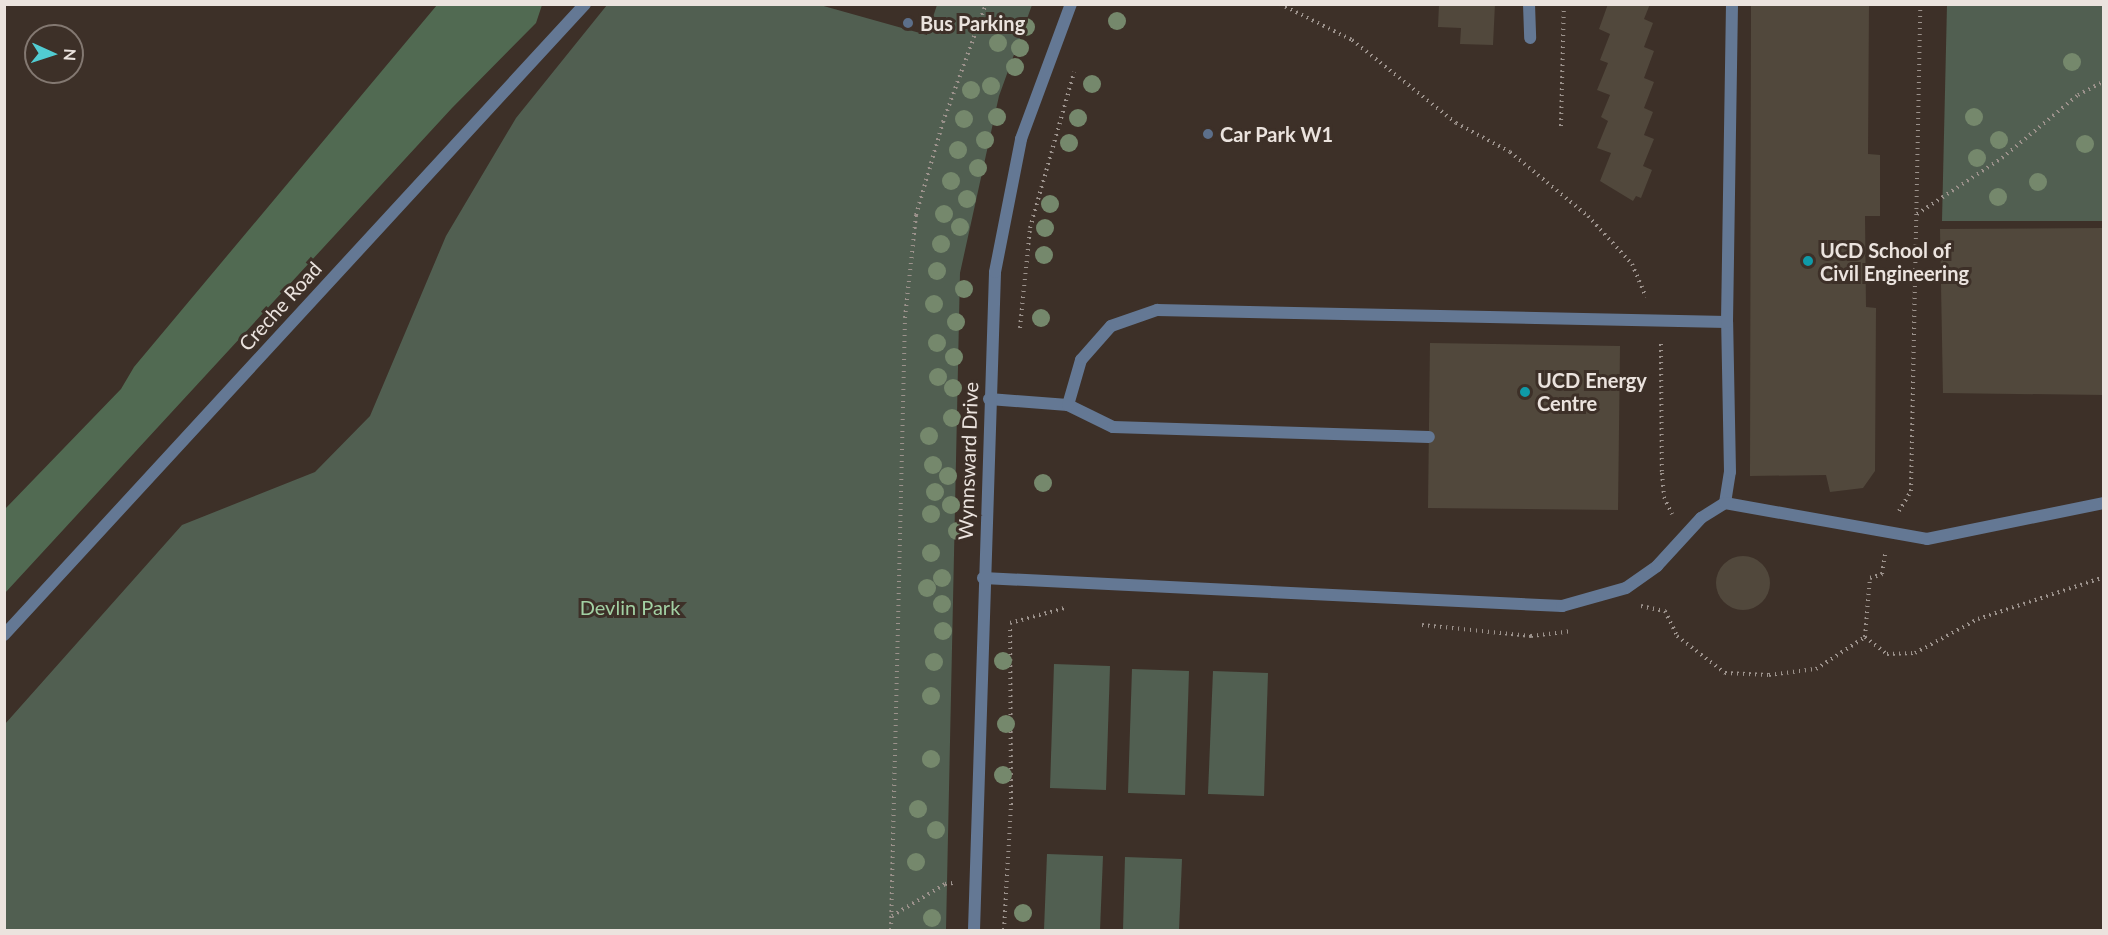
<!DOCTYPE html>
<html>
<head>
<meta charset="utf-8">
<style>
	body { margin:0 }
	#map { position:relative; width:2108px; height:935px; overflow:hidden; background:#3d3028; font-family:Lato,sans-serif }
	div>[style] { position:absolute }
	.green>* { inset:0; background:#515f51 }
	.forest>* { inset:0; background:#516a52 }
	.building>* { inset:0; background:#51483c }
	.round { border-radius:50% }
	.path>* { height:4px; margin-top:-2px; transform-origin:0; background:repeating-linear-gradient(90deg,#9c928c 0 1.5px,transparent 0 6px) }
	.lane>* { height:12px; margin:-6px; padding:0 6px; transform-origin:6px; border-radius:6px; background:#647894 }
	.street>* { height:12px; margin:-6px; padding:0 6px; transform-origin:6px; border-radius:6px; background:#647894 }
	.trees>* { width:18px; height:18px; margin:-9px; border-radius:50%; background:#75886c }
	.dots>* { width:16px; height:16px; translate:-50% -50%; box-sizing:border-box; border:3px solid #3d3028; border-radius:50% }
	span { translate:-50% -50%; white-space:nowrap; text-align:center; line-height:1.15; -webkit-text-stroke:6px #3d3028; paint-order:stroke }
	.poi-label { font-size:20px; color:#ebe3de; font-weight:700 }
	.left { translate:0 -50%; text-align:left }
	.street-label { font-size:20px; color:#ebe3de }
	.park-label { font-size:20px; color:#a2d0a3 }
	.frame { position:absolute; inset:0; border:6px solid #ebe3de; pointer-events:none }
	.north { position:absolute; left:24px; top:24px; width:60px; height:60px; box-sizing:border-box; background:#3d3028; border:2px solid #837871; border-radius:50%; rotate:93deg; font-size:16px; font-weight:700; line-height:24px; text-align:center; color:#ebe3de }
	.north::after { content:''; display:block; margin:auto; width:21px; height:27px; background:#51ccd2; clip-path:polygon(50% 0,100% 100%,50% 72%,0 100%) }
</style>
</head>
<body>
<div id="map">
	<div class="green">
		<div style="clip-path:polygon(607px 5px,820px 5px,927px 35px,937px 5px,1032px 5px,999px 96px,960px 273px,946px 930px,5px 930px,5px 724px,182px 525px,315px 472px,370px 416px,446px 236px,516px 118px)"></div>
		<div style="clip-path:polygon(1947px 5px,2103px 5px,2102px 221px,1942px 221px)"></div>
		<div style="clip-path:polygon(1054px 664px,1110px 666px,1106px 790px,1050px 788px)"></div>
		<div style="clip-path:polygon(1132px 669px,1189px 671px,1185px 795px,1128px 793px)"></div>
		<div style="clip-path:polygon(1213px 671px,1268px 673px,1264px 796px,1208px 794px)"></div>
		<div style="clip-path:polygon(1047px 854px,1103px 856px,1100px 930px,1044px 930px)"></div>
		<div style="clip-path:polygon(1125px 857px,1182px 859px,1179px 930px,1123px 930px)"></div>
	</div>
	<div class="forest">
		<div style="clip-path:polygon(437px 5px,542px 5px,536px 23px,452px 108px,5px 593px,5px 509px,121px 389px,134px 367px)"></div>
	</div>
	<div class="building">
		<div style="clip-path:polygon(1439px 4px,1495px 4px,1493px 45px,1460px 44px,1461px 28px,1438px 27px)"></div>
		<div style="clip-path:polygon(1608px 4px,1650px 4px,1644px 19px,1653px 23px,1644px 47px,1654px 51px,1644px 78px,1654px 82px,1644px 108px,1653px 112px,1644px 135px,1654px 139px,1643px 166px,1652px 170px,1641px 198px,1636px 196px,1633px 201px,1600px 181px,1611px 153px,1597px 148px,1608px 121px,1601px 117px,1610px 95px,1597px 90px,1608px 63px,1600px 60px,1610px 34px,1599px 29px)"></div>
		<div style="clip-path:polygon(1751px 4px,1869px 4px,1868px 154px,1880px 155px,1880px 216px,1865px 216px,1866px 307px,1876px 308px,1875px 471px,1863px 488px,1830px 492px,1826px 475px,1750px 476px)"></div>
		<div style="clip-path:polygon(2104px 228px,2104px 395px,1943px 393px,1940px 229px)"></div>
		<div style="clip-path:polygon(1430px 343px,1620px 346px,1618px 510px,1428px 508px)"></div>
		<div class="round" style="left:1716px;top:556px;width:54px;height:54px"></div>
	</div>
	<div class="path">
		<div style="left:1280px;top:4px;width:80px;rotate:26.6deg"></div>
		<div style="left:1352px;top:40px;width:133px;rotate:38.6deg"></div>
		<div style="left:1456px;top:123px;width:61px;rotate:28.2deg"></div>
		<div style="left:1510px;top:152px;width:101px;rotate:39.4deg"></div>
		<div style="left:1588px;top:216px;width:65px;rotate:47.5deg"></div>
		<div style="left:1632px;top:264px;width:36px;rotate:67deg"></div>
		<div style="left:1561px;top:126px;width:122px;rotate:-88.6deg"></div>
		<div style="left:1917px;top:214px;width:102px;rotate:-33.4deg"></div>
		<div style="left:2002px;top:158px;width:99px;rotate:-39.7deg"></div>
		<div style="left:2078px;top:95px;width:30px;rotate:-28deg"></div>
		<div style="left:1020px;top:328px;width:100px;rotate:-84.3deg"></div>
		<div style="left:1030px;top:228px;width:162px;rotate:-74.2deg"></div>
		<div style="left:1661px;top:344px;width:129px;rotate:89.6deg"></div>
		<div style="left:1662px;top:473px;width:24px;rotate:85deg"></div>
		<div style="left:1664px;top:497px;width:19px;rotate:65deg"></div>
		<div style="left:1899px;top:511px;width:23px;rotate:-59deg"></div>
		<div style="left:1911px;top:491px;width:487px;rotate:-88.9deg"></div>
		<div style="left:1641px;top:606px;width:25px;rotate:12deg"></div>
		<div style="left:1665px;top:611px;width:28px;rotate:64deg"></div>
		<div style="left:1677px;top:636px;width:61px;rotate:37.6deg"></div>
		<div style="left:1725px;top:673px;width:44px;rotate:2.6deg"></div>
		<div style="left:1769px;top:675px;width:47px;rotate:-7.3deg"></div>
		<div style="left:1816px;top:669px;width:59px;rotate:-33.1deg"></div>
		<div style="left:1865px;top:637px;width:59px;rotate:-85.2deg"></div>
		<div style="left:1870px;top:578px;width:13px;rotate:-18deg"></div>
		<div style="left:1882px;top:574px;width:20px;rotate:-81deg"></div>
		<div style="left:1010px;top:623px;width:57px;rotate:-15.3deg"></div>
		<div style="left:1422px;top:625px;width:110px;rotate:5.8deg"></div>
		<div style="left:1531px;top:636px;width:42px;rotate:-6.8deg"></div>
		<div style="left:1865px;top:637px;width:28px;rotate:38deg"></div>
		<div style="left:1887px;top:654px;width:28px;rotate:-2deg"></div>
		<div style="left:1915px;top:653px;width:72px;rotate:-28.4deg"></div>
		<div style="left:1978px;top:619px;width:133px;rotate:-18.4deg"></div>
		<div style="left:892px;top:916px;width:62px;rotate:-31.1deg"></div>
		<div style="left:945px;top:884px;width:8px;rotate:-7deg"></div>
		<div style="left:891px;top:930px;width:612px;rotate:-88.69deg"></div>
		<div style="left:905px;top:318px;width:104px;rotate:-83.9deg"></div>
		<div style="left:916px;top:215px;width:97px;rotate:-73.8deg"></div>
		<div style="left:943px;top:122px;width:126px;rotate:-70deg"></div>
		<div style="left:1004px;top:930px;width:125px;rotate:-86.8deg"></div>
		<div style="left:1011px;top:805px;width:180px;rotate:-90.3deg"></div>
	</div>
	<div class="lane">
		<div style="left:1529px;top:4px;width:34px;rotate:88deg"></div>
		<div style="left:989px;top:399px;width:79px;rotate:4.3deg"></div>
		<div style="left:1068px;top:405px;width:50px;rotate:26.1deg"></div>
		<div style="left:1113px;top:427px;width:316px;rotate:1.8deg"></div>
		<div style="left:1068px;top:405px;width:47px;rotate:-73.9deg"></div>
		<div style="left:1081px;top:360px;width:45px;rotate:-48.6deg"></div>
		<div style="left:1111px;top:326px;width:49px;rotate:-19.2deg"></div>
		<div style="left:1157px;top:310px;width:570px;rotate:1.21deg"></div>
		<div style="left:4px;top:635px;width:858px;rotate:-47.36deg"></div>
	</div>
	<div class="street">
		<div style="left:1725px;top:503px;width:31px;rotate:-81deg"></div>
		<div style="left:1730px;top:472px;width:150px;rotate:-91.1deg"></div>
		<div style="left:1727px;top:322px;width:318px;rotate:-89.1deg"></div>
		<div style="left:983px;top:578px;width:580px;rotate:2.77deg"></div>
		<div style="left:1562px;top:606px;width:66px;rotate:-15.7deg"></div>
		<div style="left:1626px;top:588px;width:38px;rotate:-35deg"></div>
		<div style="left:1657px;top:566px;width:65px;rotate:-47.5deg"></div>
		<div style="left:1701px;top:518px;width:28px;rotate:-32deg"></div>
		<div style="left:1725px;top:503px;width:205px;rotate:10.1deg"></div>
		<div style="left:1927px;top:539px;width:181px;rotate:-11.5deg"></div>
		<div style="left:974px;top:930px;width:658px;rotate:-88.17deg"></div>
		<div style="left:995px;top:272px;width:136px;rotate:-78.9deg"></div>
		<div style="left:1021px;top:139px;width:144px;rotate:-69.7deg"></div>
	</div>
	<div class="trees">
		<div style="left:1117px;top:21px"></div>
		<div style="left:1026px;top:27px"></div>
		<div style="left:998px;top:43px"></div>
		<div style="left:1020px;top:48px"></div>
		<div style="left:2072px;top:62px"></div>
		<div style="left:1015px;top:67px"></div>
		<div style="left:1092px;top:84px"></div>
		<div style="left:991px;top:86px"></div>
		<div style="left:971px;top:90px"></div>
		<div style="left:997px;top:117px"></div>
		<div style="left:1974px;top:117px"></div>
		<div style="left:1078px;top:118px"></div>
		<div style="left:964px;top:119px"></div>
		<div style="left:985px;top:140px"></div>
		<div style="left:1999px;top:140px"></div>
		<div style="left:1069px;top:143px"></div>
		<div style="left:2085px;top:144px"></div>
		<div style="left:958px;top:150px"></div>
		<div style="left:1977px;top:158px"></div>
		<div style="left:978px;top:168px"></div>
		<div style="left:951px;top:181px"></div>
		<div style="left:2038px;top:182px"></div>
		<div style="left:1998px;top:197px"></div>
		<div style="left:967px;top:199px"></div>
		<div style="left:1050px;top:204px"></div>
		<div style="left:944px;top:214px"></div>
		<div style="left:960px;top:227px"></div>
		<div style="left:1045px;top:228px"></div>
		<div style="left:941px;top:244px"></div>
		<div style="left:1044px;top:255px"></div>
		<div style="left:937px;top:271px"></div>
		<div style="left:964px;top:289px"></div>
		<div style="left:934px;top:304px"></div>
		<div style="left:1041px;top:318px"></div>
		<div style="left:956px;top:322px"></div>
		<div style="left:937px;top:343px"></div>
		<div style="left:954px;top:357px"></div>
		<div style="left:938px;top:377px"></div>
		<div style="left:953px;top:388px"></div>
		<div style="left:952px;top:418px"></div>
		<div style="left:929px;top:436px"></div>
		<div style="left:933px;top:465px"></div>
		<div style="left:948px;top:476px"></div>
		<div style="left:1043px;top:483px"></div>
		<div style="left:935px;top:492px"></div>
		<div style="left:951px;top:505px"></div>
		<div style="left:931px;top:514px"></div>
		<div style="left:957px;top:531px"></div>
		<div style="left:931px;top:553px"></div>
		<div style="left:942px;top:578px"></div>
		<div style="left:927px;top:588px"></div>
		<div style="left:942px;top:604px"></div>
		<div style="left:943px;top:631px"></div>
		<div style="left:1003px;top:661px"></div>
		<div style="left:934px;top:662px"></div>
		<div style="left:931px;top:696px"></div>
		<div style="left:1006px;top:724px"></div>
		<div style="left:931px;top:759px"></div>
		<div style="left:1003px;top:775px"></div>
		<div style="left:918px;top:809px"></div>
		<div style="left:936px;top:830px"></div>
		<div style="left:916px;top:862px"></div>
		<div style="left:1023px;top:913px"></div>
		<div style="left:932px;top:918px"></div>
	</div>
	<div class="dots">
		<div style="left:908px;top:23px;background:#5c6f8a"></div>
		<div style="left:1208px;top:134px;background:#5c6f8a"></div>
		<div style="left:1808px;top:261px;background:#0f9aa8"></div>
		<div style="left:1525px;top:392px;background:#0f9aa8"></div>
	</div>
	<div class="poi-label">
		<span class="left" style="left:920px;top:23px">Bus Parking</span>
		<span class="left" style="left:1220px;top:134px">Car Park W1</span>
		<span class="left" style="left:1820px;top:262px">UCD School of<br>Civil Engineering</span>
		<span class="left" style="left:1537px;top:392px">UCD Energy<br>Centre</span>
	</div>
	<div class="street-label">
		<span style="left:280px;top:306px;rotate:-48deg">Creche Road</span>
		<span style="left:968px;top:461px;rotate:-88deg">Wynnsward Drive</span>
	</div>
	<div class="park-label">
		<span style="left:630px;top:607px">Devlin Park</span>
	</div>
	<div class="frame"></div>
	<div class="north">N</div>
</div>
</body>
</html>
